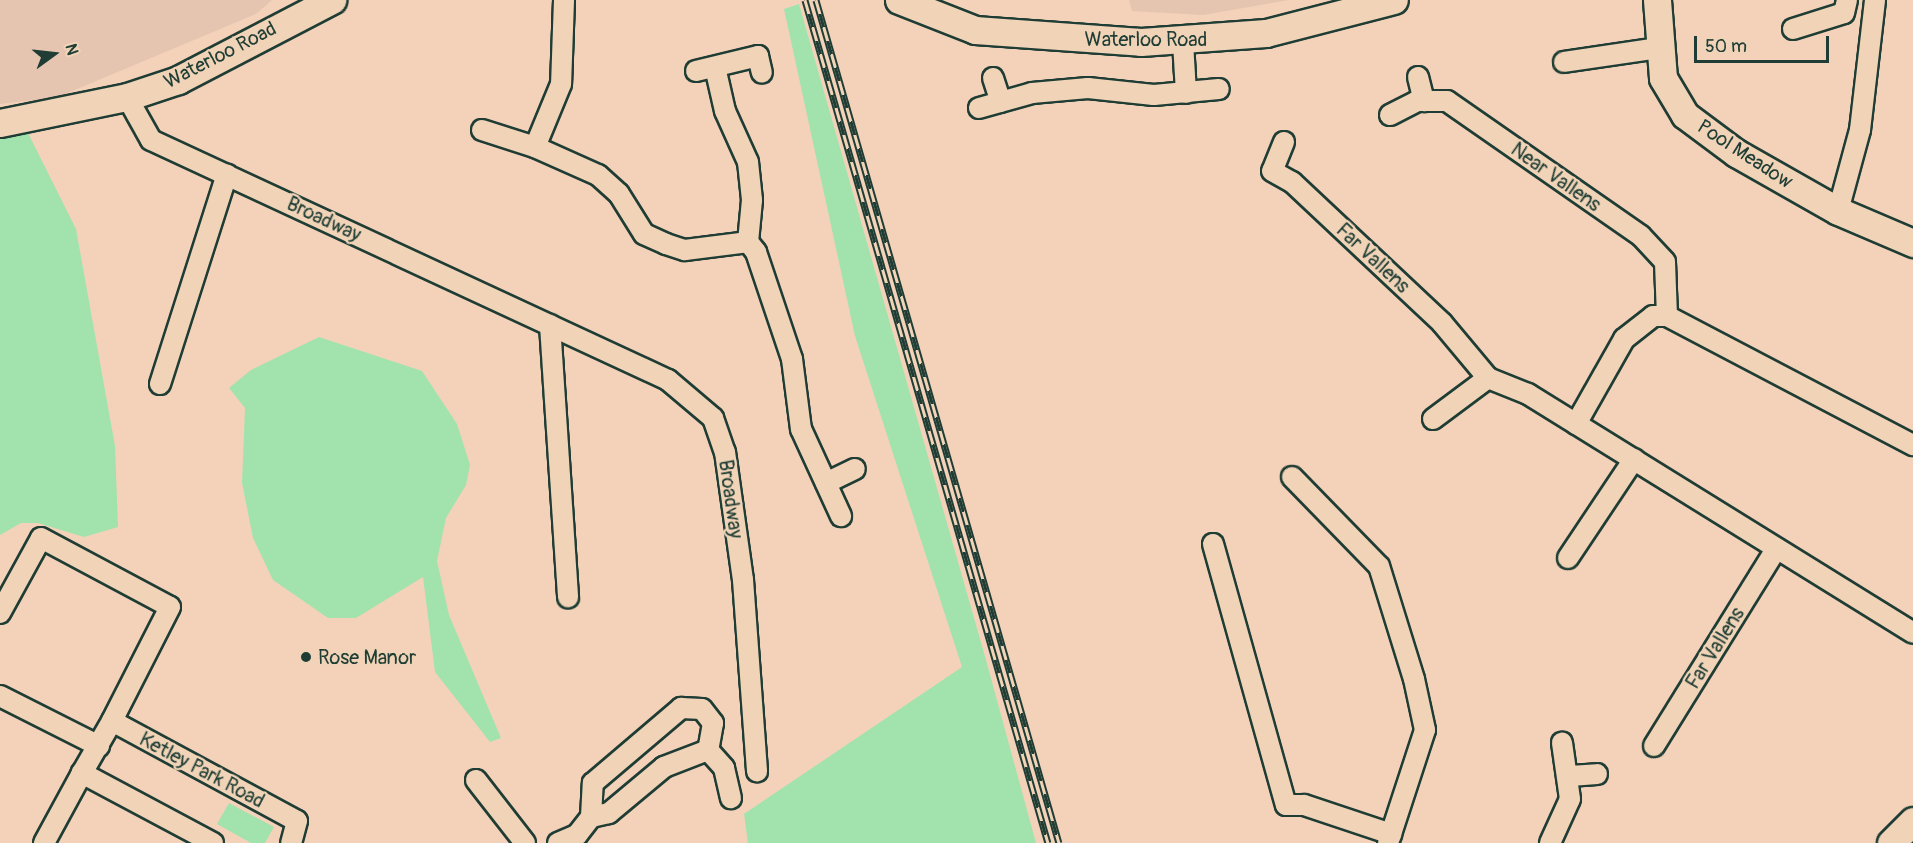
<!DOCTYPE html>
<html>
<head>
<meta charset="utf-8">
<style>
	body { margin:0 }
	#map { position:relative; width:1913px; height:843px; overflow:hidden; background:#f3d2b9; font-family:Pangolin,sans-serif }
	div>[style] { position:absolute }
	.built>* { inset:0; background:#e5c5b0 }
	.green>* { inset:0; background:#a2e3ad }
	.roads { filter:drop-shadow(2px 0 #1f3d34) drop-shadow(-2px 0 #1f3d34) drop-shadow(0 2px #1f3d34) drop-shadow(0 -2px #1f3d34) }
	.street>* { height:20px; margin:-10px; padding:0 10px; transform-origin:10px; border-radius:10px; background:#f1d4b8 }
	.secondary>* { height:27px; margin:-13.5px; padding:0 13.5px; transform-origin:13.5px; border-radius:13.5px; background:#f1d4b8 }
	.rail>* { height:7px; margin-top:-3.5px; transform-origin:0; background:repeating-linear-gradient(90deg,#f1d4b8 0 14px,#1f3d34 0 28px); box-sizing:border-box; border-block:2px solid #1f3d34 }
	.dots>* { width:16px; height:16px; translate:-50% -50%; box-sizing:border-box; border:3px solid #f1d4b8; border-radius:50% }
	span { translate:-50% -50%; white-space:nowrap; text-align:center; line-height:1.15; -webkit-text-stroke:4.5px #f1d4b8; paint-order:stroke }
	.street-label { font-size:20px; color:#1f3d34 }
	.poi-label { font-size:20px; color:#1f3d34 }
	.left { translate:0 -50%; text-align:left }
	.north { position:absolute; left:24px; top:24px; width:60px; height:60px; -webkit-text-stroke:4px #f1d4b8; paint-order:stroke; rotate:75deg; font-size:16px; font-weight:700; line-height:24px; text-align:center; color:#1f3d34 }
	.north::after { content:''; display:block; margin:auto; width:21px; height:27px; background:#1f3d34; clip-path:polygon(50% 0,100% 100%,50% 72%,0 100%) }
	.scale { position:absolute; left:1694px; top:36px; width:135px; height:27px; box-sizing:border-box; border:3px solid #1f3d34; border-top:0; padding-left:8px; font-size:18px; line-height:21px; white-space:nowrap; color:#1f3d34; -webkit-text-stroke:4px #f1d4b8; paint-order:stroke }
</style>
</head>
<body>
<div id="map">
	<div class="built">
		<div style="clip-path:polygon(0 0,272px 0,256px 14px,58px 97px,0 104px)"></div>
		<div style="clip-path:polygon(1129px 0,1289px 0,1203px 15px,1132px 11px)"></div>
	</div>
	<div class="green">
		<div style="clip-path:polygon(799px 4px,986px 660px,1036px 843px,748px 843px,744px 814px,962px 667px,855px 336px,784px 9px)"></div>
		<div style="clip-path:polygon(27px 131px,76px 229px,115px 446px,118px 527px,84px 537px,38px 523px,21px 523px,0 535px,0 137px)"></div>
		<div style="clip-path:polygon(319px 337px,422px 371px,457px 424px,470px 465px,466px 485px,446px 518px,437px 561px,449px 615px,501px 738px,490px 742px,435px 672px,423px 577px,356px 618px,328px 618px,273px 580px,253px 538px,242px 483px,245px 408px,229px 388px,251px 370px)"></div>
		<div style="clip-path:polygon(229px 803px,274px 827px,265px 843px,251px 843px,217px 824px)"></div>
	</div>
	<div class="roads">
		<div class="street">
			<div style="left:564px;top:0;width:84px;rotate:92deg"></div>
			<div style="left:561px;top:84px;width:68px;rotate:112.4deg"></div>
			<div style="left:535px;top:147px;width:69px;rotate:24deg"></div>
			<div style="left:598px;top:175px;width:28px;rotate:42deg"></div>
			<div style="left:619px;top:194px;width:47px;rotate:58deg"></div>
			<div style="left:644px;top:234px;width:24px;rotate:24deg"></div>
			<div style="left:666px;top:244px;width:20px;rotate:18deg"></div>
			<div style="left:685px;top:250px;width:64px;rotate:-7.2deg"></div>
			<div style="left:748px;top:242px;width:13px;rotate:51deg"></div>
			<div style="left:756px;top:252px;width:113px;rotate:71.4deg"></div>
			<div style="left:792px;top:359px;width:71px;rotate:82.7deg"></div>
			<div style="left:801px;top:429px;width:96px;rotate:65.3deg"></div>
			<div style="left:1793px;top:29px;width:53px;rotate:-17.4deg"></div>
			<div style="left:1844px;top:13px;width:13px;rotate:-77deg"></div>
			<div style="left:1183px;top:42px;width:51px;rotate:86.6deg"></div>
			<div style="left:1564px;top:62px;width:96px;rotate:-8.4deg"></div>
			<div style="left:715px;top:67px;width:45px;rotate:77.2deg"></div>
			<div style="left:725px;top:111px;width:56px;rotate:65.7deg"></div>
			<div style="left:748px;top:162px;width:38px;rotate:84deg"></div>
			<div style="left:752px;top:200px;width:42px;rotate:95.4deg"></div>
			<div style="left:696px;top:71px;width:64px;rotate:-13.6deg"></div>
			<div style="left:758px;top:56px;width:17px;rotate:77deg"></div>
			<div style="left:1418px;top:77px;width:25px;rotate:76deg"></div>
			<div style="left:993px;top:78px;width:25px;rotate:72deg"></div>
			<div style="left:127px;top:97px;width:49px;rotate:60.8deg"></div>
			<div style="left:151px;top:140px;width:570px;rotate:24.9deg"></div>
			<div style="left:668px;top:380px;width:59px;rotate:40.2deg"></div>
			<div style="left:713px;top:418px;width:36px;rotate:71deg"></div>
			<div style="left:725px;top:452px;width:129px;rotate:82deg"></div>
			<div style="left:743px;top:580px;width:192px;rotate:85.8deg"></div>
			<div style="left:979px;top:108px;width:55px;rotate:-15.8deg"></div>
			<div style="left:1032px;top:93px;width:56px;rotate:-5.1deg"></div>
			<div style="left:1088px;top:88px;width:66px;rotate:6.1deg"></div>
			<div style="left:1154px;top:95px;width:65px;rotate:-5.3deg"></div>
			<div style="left:1390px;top:115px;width:30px;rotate:-27deg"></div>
			<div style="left:1417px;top:101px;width:30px"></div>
			<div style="left:1447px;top:101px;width:236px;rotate:34.8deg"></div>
			<div style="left:1641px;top:236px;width:35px;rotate:47deg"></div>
			<div style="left:1665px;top:262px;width:54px;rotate:87.9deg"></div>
			<div style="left:482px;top:130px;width:56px;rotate:17.8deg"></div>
			<div style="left:1284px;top:142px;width:31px;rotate:112deg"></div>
			<div style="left:1272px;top:171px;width:23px;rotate:29deg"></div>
			<div style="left:1292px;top:182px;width:206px;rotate:43.2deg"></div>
			<div style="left:1442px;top:323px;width:72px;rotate:50.1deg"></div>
			<div style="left:1488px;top:378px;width:43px;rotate:21.8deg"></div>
			<div style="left:1528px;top:394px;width:453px;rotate:31.8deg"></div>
			<div style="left:1838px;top:211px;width:84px;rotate:-74.8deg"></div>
			<div style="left:1860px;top:130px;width:131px;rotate:-83.4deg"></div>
			<div style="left:550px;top:325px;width:273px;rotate:86.2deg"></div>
			<div style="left:160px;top:384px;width:220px;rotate:-72.3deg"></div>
			<div style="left:1433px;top:419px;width:69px;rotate:-36.7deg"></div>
			<div style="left:1576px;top:424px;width:98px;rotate:-60.5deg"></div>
			<div style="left:1624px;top:339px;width:37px;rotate:-38deg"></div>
			<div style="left:1653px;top:316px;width:14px"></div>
			<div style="left:1667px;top:316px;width:278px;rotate:27.7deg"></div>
			<div style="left:1292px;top:477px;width:124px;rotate:45.7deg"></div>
			<div style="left:1379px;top:566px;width:118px;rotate:72.8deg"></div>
			<div style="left:1414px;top:679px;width:52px;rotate:77.8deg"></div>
			<div style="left:1425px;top:730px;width:119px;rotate:108.1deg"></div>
			<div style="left:826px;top:483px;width:32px;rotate:-26deg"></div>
			<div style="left:1213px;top:544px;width:271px;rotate:74.4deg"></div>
			<div style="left:1286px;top:805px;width:18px"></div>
			<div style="left:1304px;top:805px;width:92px;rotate:18.4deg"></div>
			<div style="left:1568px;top:558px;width:119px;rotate:-56.3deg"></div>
			<div style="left:0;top:613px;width:85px;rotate:-61.3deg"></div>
			<div style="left:41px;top:538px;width:146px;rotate:28.1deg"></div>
			<div style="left:170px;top:607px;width:128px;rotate:117deg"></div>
			<div style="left:0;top:696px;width:111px;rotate:26.8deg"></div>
			<div style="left:1654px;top:746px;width:232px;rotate:-58.2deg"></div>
			<div style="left:708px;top:750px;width:24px;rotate:48deg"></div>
			<div style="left:724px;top:768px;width:31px;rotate:77deg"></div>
			<div style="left:1570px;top:776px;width:27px;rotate:-4deg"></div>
			<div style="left:476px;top:780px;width:80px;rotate:52.1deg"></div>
			<div style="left:44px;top:843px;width:80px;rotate:-61.5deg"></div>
			<div style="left:213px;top:843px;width:149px;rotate:-151.9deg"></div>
			<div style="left:82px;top:773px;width:60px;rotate:-60deg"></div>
			<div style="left:112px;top:721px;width:210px;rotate:28.4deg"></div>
			<div style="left:297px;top:821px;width:23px;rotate:105deg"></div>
			<div style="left:558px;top:843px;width:21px;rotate:-23deg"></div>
			<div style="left:577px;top:835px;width:23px;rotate:-52deg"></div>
			<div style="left:591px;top:817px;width:34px;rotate:-87deg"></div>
			<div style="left:593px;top:783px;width:116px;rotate:-40.4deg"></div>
			<div style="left:681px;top:708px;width:21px;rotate:3deg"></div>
			<div style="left:702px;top:709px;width:18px;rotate:52deg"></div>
			<div style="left:713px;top:723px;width:27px;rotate:100deg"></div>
			<div style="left:708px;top:750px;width:47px;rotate:158.9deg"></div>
			<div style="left:664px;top:767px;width:72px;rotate:140.1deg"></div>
			<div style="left:609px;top:813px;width:18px;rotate:167deg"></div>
			<div style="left:1550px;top:843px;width:48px;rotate:-65.6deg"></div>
			<div style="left:1570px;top:799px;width:57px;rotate:-98.1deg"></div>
		</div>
		<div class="secondary">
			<div style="left:899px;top:0;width:82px;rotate:21.5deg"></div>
			<div style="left:975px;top:30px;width:166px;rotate:4.1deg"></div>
			<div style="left:1141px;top:42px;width:125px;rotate:-4.1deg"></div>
			<div style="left:1266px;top:33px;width:132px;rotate:-14.5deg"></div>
			<div style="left:1657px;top:0;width:78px;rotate:85.6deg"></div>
			<div style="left:1663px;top:78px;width:43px;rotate:59.3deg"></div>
			<div style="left:1685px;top:115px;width:64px;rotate:36.7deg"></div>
			<div style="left:1736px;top:153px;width:117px;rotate:29.6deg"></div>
			<div style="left:1838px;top:211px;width:82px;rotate:23.1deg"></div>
			<div style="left:0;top:123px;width:130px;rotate:-11.6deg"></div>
			<div style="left:127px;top:97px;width:54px;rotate:-18.4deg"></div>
			<div style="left:178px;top:80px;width:174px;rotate:-27.5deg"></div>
			<div style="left:1891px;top:843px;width:31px;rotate:-45deg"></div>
		</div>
	</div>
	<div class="rail">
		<div style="left:805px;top:0;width:877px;rotate:73.92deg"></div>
		<div style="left:816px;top:0;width:877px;rotate:73.92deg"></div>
	</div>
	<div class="dots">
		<div style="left:306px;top:657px;background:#1f3d34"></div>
	</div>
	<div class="street-label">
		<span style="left:1146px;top:39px">Waterloo Road</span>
		<span style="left:220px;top:55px;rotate:-27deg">Waterloo Road</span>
		<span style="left:1745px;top:154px;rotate:33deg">Pool Meadow</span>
		<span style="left:1556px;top:177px;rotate:35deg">Near Vallens</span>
		<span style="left:324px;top:219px;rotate:25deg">Broadway</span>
		<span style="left:1373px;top:258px;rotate:43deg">Far Vallens</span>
		<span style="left:731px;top:499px;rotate:82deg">Broadway</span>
		<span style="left:1715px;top:648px;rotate:-58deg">Far Vallens</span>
		<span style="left:202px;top:770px;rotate:28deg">Ketley Park Road</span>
	</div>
	<div class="poi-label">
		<span class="left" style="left:318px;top:657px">Rose Manor</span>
	</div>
	<div class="north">N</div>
	<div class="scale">50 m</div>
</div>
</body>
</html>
